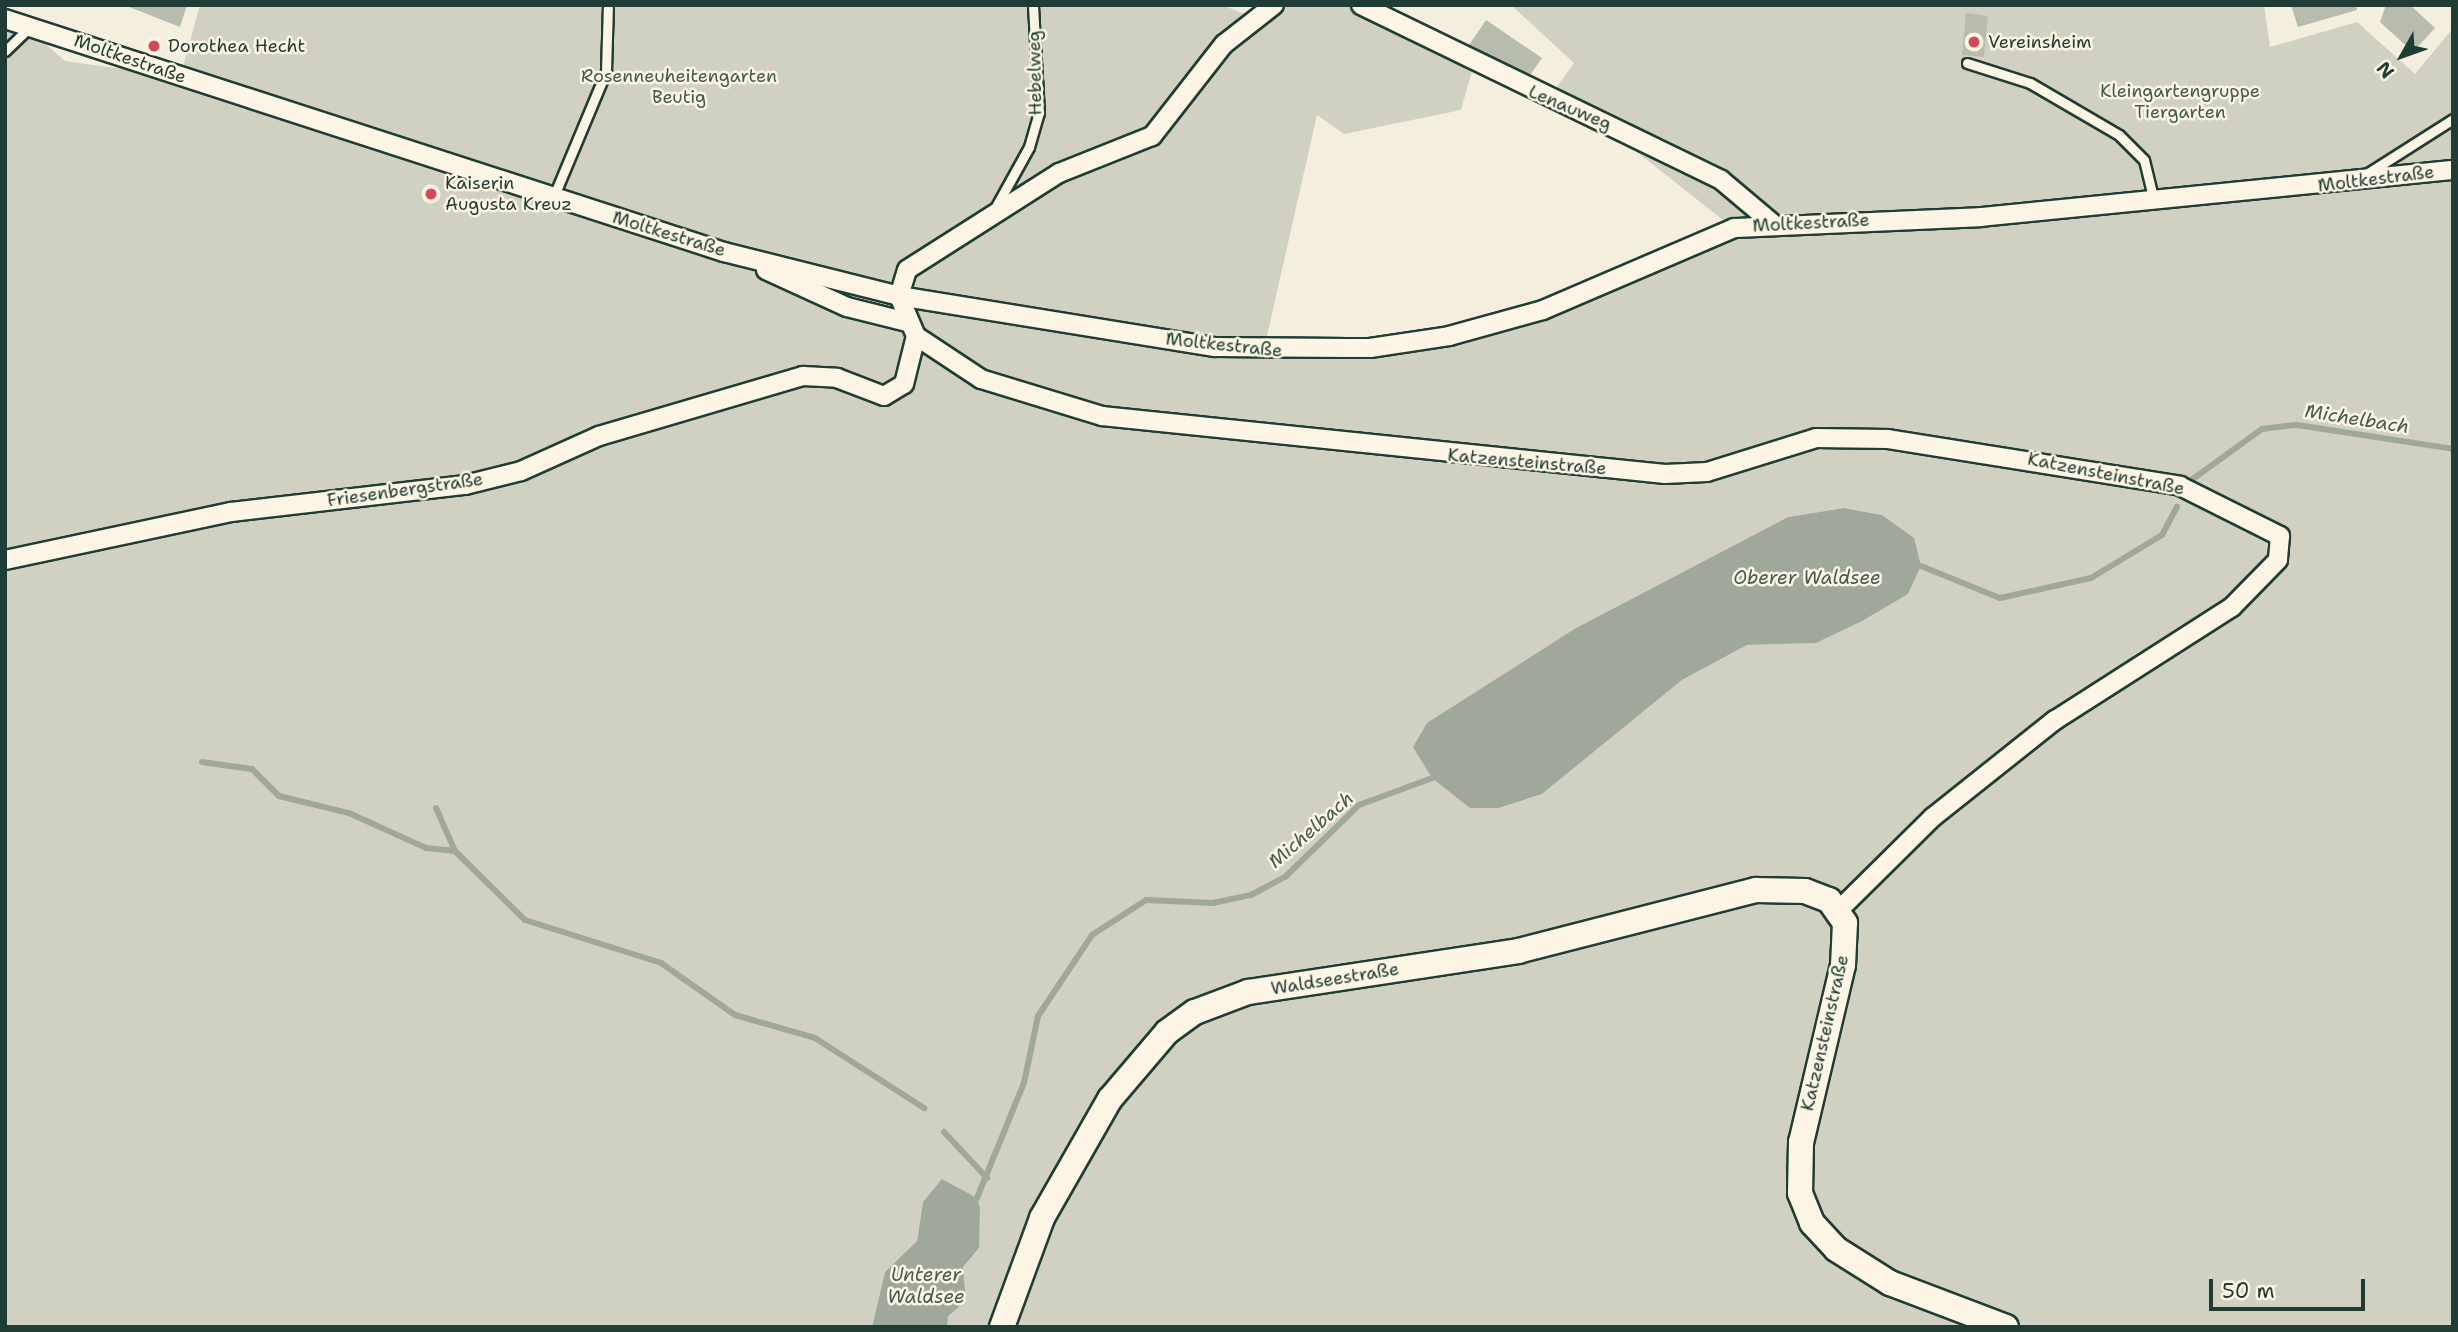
<!DOCTYPE html>
<html>
<head>
<meta charset="utf-8">
<style>
	body { margin:0 }
	#map { position:relative; width:2458px; height:1332px; overflow:hidden; background:#f3eede; font-family:"Shantell Sans",sans-serif }
	div>[style] { position:absolute }
	.green>* { inset:0; background:#d0d1c2 }
	.water>* { inset:0; background:#a0a89b }
	.stream>* { height:6px; margin:-3px; padding:0 3px; transform-origin:3px; border-radius:3px; background:#a0a89b }
	.building>* { inset:0; background:#b8bcae }
	.roads { filter:drop-shadow(2px 0 #1f3d34) drop-shadow(-2px 0 #1f3d34) drop-shadow(0 2px #1f3d34) drop-shadow(0 -2px #1f3d34) }
	.lane>* { height:9px; margin:-4.5px; padding:0 4.5px; transform-origin:4.5px; border-radius:4.5px; background:#fcf5e5 }
	.street>* { height:18px; margin:-9px; padding:0 9px; transform-origin:9px; border-radius:9px; background:#fcf5e5 }
	.secondary>* { height:24px; margin:-12px; padding:0 12px; transform-origin:12px; border-radius:12px; background:#fcf5e5 }
	.dots>* { width:19px; height:19px; translate:-50% -50%; box-sizing:border-box; border:4px solid #fcf5e5; border-radius:50% }
	span { translate:-50% -50%; white-space:nowrap; text-align:center; line-height:1.15; -webkit-text-stroke:5px #fcf5e5; paint-order:stroke }
	.poi-label { font-size:18px; color:#1f3d34 }
	.left { translate:0 -50%; text-align:left }
	.street-label { font-size:18px; color:#1f3d34 }
	.park-label { font-size:18px; color:#425b50 }
	.water-label { font-size:19px; color:#465d53; font-style:italic }
	.frame { position:absolute; inset:0; border:7px solid #1f3d34; pointer-events:none }
	.north { position:absolute; left:2367px; top:21px; width:70px; height:70px; -webkit-text-stroke:5px #fcf5e5; paint-order:stroke; rotate:230deg; font-size:19px; font-weight:700; line-height:28px; text-align:center; color:#1f3d34 }
	.north::after { content:''; display:block; margin:auto; width:24px; height:32px; background:#1f3d34; clip-path:polygon(50% 0,100% 100%,50% 72%,0 100%) }
	.scale { position:absolute; left:2209px; top:1279px; width:156px; height:32px; box-sizing:border-box; border:4px solid #1f3d34; border-top:0; padding-left:9px; font-size:21px; line-height:24px; white-space:nowrap; color:#1f3d34; -webkit-text-stroke:5px #fcf5e5; paint-order:stroke }
</style>
</head>
<body>
<div id="map">
	<div class="green">
		<div style="clip-path:polygon(evenodd,200px 5px,1222px 5px,1252px 17px,1274px 5px,1361px 5px,1475px 60px,1461px 110px,1344px 134px,1317px 115px,1264px 349px,1297px 352px,1506px 323px,1733px 228px,1589px 114px,1549px 98px,1574px 63px,1511px 5px,2264px 5px,2270px 47px,2357px 22px,2415px 74px,2453px 28px,2453px 1327px,947px 1327px,947px 1316px,966px 1301px,963px 1267px,979px 1248px,923px 1202px,917px 1241px,885px 1272px,872px 1327px,5px 1327px,5px 19px,17px 19px,65px 61px,180px 77px,200px 5px,730px 253px,898px 296px,906px 322px,730px 253px,200px 5px,1844px 508px,1882px 515px,1921px 566px,1908px 594px,1816px 643px,1747px 645px,1682px 680px,1542px 794px,1499px 808px,1470px 808px,1503px 677px,1576px 628px,1788px 517px,1844px 508px)"></div>
	</div>
	<div class="water">
		<div style="clip-path:polygon(1844px 508px,1882px 515px,1914px 538px,1921px 566px,1908px 594px,1862px 621px,1816px 643px,1747px 645px,1682px 680px,1542px 794px,1499px 808px,1470px 808px,1432px 778px,1413px 747px,1427px 723px,1576px 628px,1788px 517px)"></div>
		<div style="clip-path:polygon(942px 1179px,977px 1198px,980px 1208px,979px 1248px,963px 1267px,966px 1301px,948px 1316px,947px 1327px,872px 1327px,885px 1272px,917px 1241px,923px 1202px)"></div>
	</div>
	<div class="stream">
		<div style="left:2190px;top:481px;width:89px;rotate:-35.8deg"></div>
		<div style="left:2262px;top:429px;width:35px;rotate:-7deg"></div>
		<div style="left:2297px;top:425px;width:158px;rotate:8.7deg"></div>
		<div style="left:1921px;top:566px;width:85px;rotate:22.1deg"></div>
		<div style="left:2000px;top:598px;width:93px;rotate:-12.4deg"></div>
		<div style="left:2091px;top:578px;width:83px;rotate:-31.2deg"></div>
		<div style="left:2162px;top:535px;width:32px;rotate:-62deg"></div>
		<div style="left:202px;top:762px;width:50px;rotate:8deg"></div>
		<div style="left:252px;top:769px;width:38px;rotate:45deg"></div>
		<div style="left:279px;top:796px;width:72px;rotate:13.7deg"></div>
		<div style="left:349px;top:813px;width:85px;rotate:24.4deg"></div>
		<div style="left:426px;top:848px;width:29px;rotate:6deg"></div>
		<div style="left:436px;top:808px;width:47px;rotate:66.2deg"></div>
		<div style="left:455px;top:851px;width:98px;rotate:44.6deg"></div>
		<div style="left:525px;top:920px;width:143px;rotate:17.5deg"></div>
		<div style="left:661px;top:963px;width:90px;rotate:35.1deg"></div>
		<div style="left:735px;top:1015px;width:83px;rotate:16deg"></div>
		<div style="left:815px;top:1038px;width:130px;rotate:32.7deg"></div>
		<div style="left:944px;top:1132px;width:63px;rotate:46.9deg"></div>
		<div style="left:977px;top:1198px;width:124px;rotate:-67.8deg"></div>
		<div style="left:1024px;top:1083px;width:68px;rotate:-78.2deg"></div>
		<div style="left:1038px;top:1016px;width:97px;rotate:-56.3deg"></div>
		<div style="left:1092px;top:935px;width:64px;rotate:-32.9deg"></div>
		<div style="left:1146px;top:900px;width:67px;rotate:2.6deg"></div>
		<div style="left:1213px;top:903px;width:39px;rotate:-12deg"></div>
		<div style="left:1251px;top:895px;width:40px;rotate:-28deg"></div>
		<div style="left:1286px;top:876px;width:102px;rotate:-44.2deg"></div>
		<div style="left:1359px;top:805px;width:78px;rotate:-20.3deg"></div>
	</div>
	<div class="building">
		<div style="clip-path:polygon(124px 5px,187px 5px,180px 27px)"></div>
		<div style="clip-path:polygon(2291px 5px,2356px 5px,2357px 10px,2298px 27px)"></div>
		<div style="clip-path:polygon(2386px 5px,2410px 5px,2435px 28px,2413px 52px,2380px 22px)"></div>
		<div style="clip-path:polygon(1966px 13px,1988px 16px,1984px 57px,1962px 55px)"></div>
		<div style="clip-path:polygon(1486px 20px,1542px 58px,1530px 75px,1469px 45px)"></div>
	</div>
	<div class="roads">
		<div class="lane">
			<div style="left:5px;top:51px;width:35px;rotate:-44deg"></div>
			<div style="left:1967px;top:63px;width:66px;rotate:17.6deg"></div>
			<div style="left:2030px;top:83px;width:103px;rotate:30.3deg"></div>
			<div style="left:2119px;top:135px;width:35px;rotate:45deg"></div>
			<div style="left:2144px;top:160px;width:42px;rotate:76.3deg"></div>
			<div style="left:2365px;top:175px;width:104px;rotate:-32.5deg"></div>
			<div style="left:553px;top:198px;width:138px;rotate:-67.3deg"></div>
			<div style="left:606px;top:71px;width:66px;rotate:-88.3deg"></div>
			<div style="left:993px;top:212px;width:74px;rotate:-61deg"></div>
			<div style="left:1029px;top:147px;width:35px;rotate:-74deg"></div>
			<div style="left:1039px;top:113px;width:108px;rotate:-93.2deg"></div>
		</div>
		<div class="street">
			<div style="left:1274px;top:5px;width:63px;rotate:142deg"></div>
			<div style="left:1224px;top:44px;width:117px;rotate:128deg"></div>
			<div style="left:1152px;top:136px;width:100px;rotate:158.3deg"></div>
			<div style="left:1059px;top:173px;width:180px;rotate:147.5deg"></div>
			<div style="left:907px;top:270px;width:27px;rotate:107deg"></div>
			<div style="left:899px;top:296px;width:43px;rotate:67deg"></div>
			<div style="left:916px;top:336px;width:78px;rotate:33.5deg"></div>
			<div style="left:981px;top:379px;width:127px;rotate:17deg"></div>
			<div style="left:1102px;top:416px;width:566px;rotate:5.88deg"></div>
			<div style="left:1665px;top:474px;width:42px;rotate:-2.7deg"></div>
			<div style="left:1707px;top:472px;width:114px;rotate:-17.3deg"></div>
			<div style="left:1816px;top:438px;width:72px;rotate:0.8deg"></div>
			<div style="left:1888px;top:439px;width:296px;rotate:9.1deg"></div>
			<div style="left:2180px;top:486px;width:112px;rotate:26.6deg"></div>
			<div style="left:2280px;top:536px;width:24px;rotate:95deg"></div>
			<div style="left:2278px;top:560px;width:66px;rotate:134.4deg"></div>
			<div style="left:2232px;top:607px;width:210px;rotate:147.4deg"></div>
			<div style="left:2055px;top:720px;width:156px;rotate:141.5deg"></div>
			<div style="left:1933px;top:817px;width:131px;rotate:135.3deg"></div>
			<div style="left:1361px;top:5px;width:400px;rotate:25.9deg"></div>
			<div style="left:1721px;top:180px;width:67px;rotate:40.1deg"></div>
			<div style="left:5px;top:19px;width:756px;rotate:17.96deg"></div>
			<div style="left:724px;top:252px;width:180px;rotate:14.1deg"></div>
			<div style="left:899px;top:296px;width:320px;rotate:9.2deg"></div>
			<div style="left:1215px;top:347px;width:155px;rotate:0.4deg"></div>
			<div style="left:1370px;top:348px;width:80px;rotate:-8.6deg"></div>
			<div style="left:1449px;top:336px;width:98px;rotate:-15.5deg"></div>
			<div style="left:1543px;top:310px;width:208px;rotate:-23.2deg"></div>
			<div style="left:1734px;top:228px;width:247px;rotate:-2.5deg"></div>
			<div style="left:1981px;top:217px;width:474px;rotate:-5.7deg"></div>
			<div style="left:766px;top:270px;width:89px;rotate:24.6deg"></div>
			<div style="left:847px;top:307px;width:62px;rotate:14deg"></div>
			<div style="left:5px;top:560px;width:231px;rotate:-12deg"></div>
			<div style="left:231px;top:512px;width:236px;rotate:-6.6deg"></div>
			<div style="left:465px;top:485px;width:58px;rotate:-14deg"></div>
			<div style="left:521px;top:471px;width:85px;rotate:-24.2deg"></div>
			<div style="left:599px;top:436px;width:213px;rotate:-16.4deg"></div>
			<div style="left:803px;top:376px;width:34px;rotate:3deg"></div>
			<div style="left:837px;top:378px;width:50px;rotate:21deg"></div>
			<div style="left:884px;top:396px;width:23px;rotate:-31deg"></div>
			<div style="left:904px;top:384px;width:49px;rotate:-76deg"></div>
		</div>
		<div class="secondary">
			<div style="left:1002px;top:1327px;width:116px;rotate:-69.8deg"></div>
			<div style="left:1042px;top:1218px;width:137px;rotate:-60.3deg"></div>
			<div style="left:1110px;top:1099px;width:88px;rotate:-49.6deg"></div>
			<div style="left:1167px;top:1032px;width:34px;rotate:-36deg"></div>
			<div style="left:1195px;top:1012px;width:57px;rotate:-20.7deg"></div>
			<div style="left:1248px;top:992px;width:273px;rotate:-8.6deg"></div>
			<div style="left:1518px;top:951px;width:246px;rotate:-14.4deg"></div>
			<div style="left:1756px;top:890px;width:49px;rotate:1.2deg"></div>
			<div style="left:1805px;top:891px;width:26px;rotate:21deg"></div>
			<div style="left:1829px;top:900px;width:28px;rotate:55deg"></div>
			<div style="left:1845px;top:923px;width:42px;rotate:92.7deg"></div>
			<div style="left:1843px;top:965px;width:182px;rotate:103.3deg"></div>
			<div style="left:1801px;top:1142px;width:51px;rotate:91.1deg"></div>
			<div style="left:1800px;top:1193px;width:32px;rotate:68deg"></div>
			<div style="left:1812px;top:1223px;width:35px;rotate:47deg"></div>
			<div style="left:1836px;top:1249px;width:64px;rotate:32.2deg"></div>
			<div style="left:1890px;top:1283px;width:124px;rotate:20.8deg"></div>
		</div>
	</div>
	<div class="dots">
		<div style="left:1974px;top:42px;background:#d1495b"></div>
		<div style="left:154px;top:46px;background:#d1495b"></div>
		<div style="left:431px;top:194px;background:#d1495b"></div>
	</div>
	<div class="poi-label">
		<span class="left" style="left:1988px;top:42px">Vereinsheim</span>
		<span class="left" style="left:168px;top:46px">Dorothea Hecht</span>
		<span class="left" style="left:445px;top:194px">Kaiserin<br>Augusta Kreuz</span>
	</div>
	<div class="street-label">
		<span style="left:130px;top:59px;rotate:19deg">Moltkestraße</span>
		<span style="left:1035px;top:73px;rotate:-91deg">Hebelweg</span>
		<span style="left:1570px;top:108px;rotate:23deg">Lenauweg</span>
		<span style="left:2376px;top:179px;rotate:-7deg">Moltkestraße</span>
		<span style="left:1811px;top:223px;rotate:-3deg">Moltkestraße</span>
		<span style="left:669px;top:234px;rotate:17deg">Moltkestraße</span>
		<span style="left:1224px;top:345px;rotate:6deg">Moltkestraße</span>
		<span style="left:1527px;top:462px;rotate:5deg">Katzensteinstraße</span>
		<span style="left:2106px;top:474px;rotate:11deg">Katzensteinstraße</span>
		<span style="left:405px;top:490px;rotate:-8deg">Friesenbergstraße</span>
		<span style="left:1335px;top:979px;rotate:-9deg">Waldseestraße</span>
		<span style="left:1825px;top:1033px;rotate:-77deg">Katzensteinstraße</span>
	</div>
	<div class="park-label">
		<span style="left:679px;top:87px">Rosenneuheitengarten<br>Beutig</span>
		<span style="left:2180px;top:102px">Kleingartengruppe<br>Tiergarten</span>
	</div>
	<div class="water-label">
		<span style="left:2357px;top:419px;rotate:9deg">Michelbach</span>
		<span style="left:1807px;top:578px">Oberer Waldsee</span>
		<span style="left:1311px;top:830px;rotate:-41deg">Michelbach</span>
		<span style="left:926px;top:1286px">Unterer<br>Waldsee</span>
	</div>
	<div class="frame"></div>
	<div class="north">N</div>
	<div class="scale">50 m</div>
</div>
</body>
</html>
